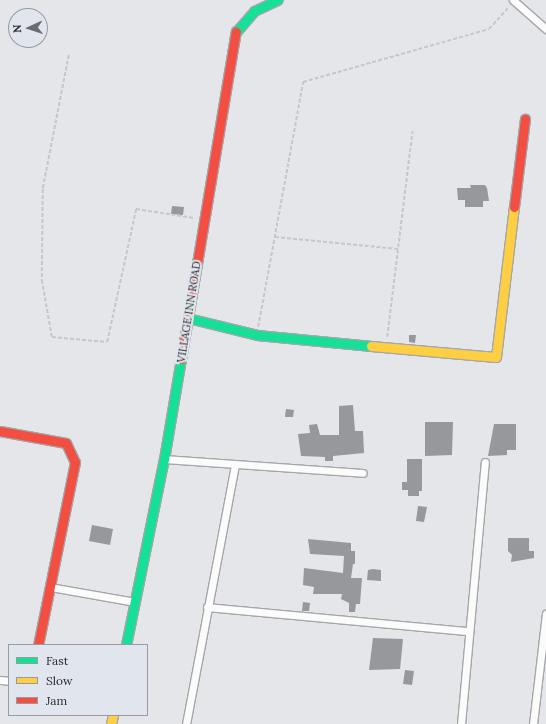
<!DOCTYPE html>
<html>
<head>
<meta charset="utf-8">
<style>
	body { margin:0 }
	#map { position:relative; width:546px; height:724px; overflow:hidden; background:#e4e6ea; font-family:Lora,serif }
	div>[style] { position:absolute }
	.building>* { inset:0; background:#96989b }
	.path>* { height:1.5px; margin-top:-0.75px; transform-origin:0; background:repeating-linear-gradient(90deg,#c6c7c9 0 4px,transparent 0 6px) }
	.roads { filter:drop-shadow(1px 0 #a5a6aa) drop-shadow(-1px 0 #a5a6aa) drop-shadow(0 1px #a5a6aa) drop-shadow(0 -1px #a5a6aa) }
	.street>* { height:7px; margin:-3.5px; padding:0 3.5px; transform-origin:3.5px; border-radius:3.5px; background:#fbfbfc }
	.fast>* { height:9px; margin:-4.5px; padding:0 4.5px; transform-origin:4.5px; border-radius:4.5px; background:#16e098 }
	.slow>* { height:9px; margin:-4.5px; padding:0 4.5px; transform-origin:4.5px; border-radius:4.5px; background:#ffcf43 }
	.jam>* { height:9px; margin:-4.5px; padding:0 4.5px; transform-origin:4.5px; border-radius:4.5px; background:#f24e42 }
	span { translate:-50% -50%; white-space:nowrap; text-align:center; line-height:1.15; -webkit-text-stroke:4px #e1e5ed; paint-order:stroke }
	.street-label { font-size:11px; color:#292a2d }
	.legend { position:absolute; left:8px; top:644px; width:140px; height:72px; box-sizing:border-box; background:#e1e5ed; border:1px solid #979aa0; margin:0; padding:5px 7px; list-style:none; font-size:12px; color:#292a2d }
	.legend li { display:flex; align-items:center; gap:8px; height:20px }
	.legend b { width:20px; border:1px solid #979aa0 }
	.north { position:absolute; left:8px; top:8px; width:40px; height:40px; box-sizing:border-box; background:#e1e5ed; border:1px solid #979aa0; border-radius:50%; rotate:267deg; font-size:11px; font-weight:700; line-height:16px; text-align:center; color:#292a2d }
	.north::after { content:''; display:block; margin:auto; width:14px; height:18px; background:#6a6c6f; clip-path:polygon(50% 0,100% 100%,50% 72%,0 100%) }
</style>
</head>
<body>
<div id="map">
	<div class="building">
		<div style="clip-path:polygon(470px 185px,485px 185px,487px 188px,489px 201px,483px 201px,483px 207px,465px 207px,465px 200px,458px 200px,457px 188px,471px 188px)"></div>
		<div style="clip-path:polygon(172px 206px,184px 207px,183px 215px,171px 214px)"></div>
		<div style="clip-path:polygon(409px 335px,416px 335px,415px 343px,409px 342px)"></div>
		<div style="clip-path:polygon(353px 405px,355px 431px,363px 431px,364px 453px,333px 456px,333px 461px,325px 461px,325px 457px,301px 456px,298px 434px,310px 433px,309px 425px,317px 424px,320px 435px,339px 435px,339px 406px)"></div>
		<div style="clip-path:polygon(286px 409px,294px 410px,293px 417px,285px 417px)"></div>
		<div style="clip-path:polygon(425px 422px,453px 422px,452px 455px,425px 456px)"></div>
		<div style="clip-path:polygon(494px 424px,516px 424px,516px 450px,507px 450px,507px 455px,488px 456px)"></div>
		<div style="clip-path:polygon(407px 459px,422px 459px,422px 491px,419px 491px,419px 496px,408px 496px,408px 490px,402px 490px,402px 482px,407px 482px)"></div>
		<div style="clip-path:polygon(418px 506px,427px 507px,424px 522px,416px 521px)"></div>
		<div style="clip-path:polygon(92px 525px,113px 529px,110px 545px,89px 541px)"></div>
		<div style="clip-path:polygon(508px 538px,529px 538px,529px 551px,534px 551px,534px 558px,511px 562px,512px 555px,508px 551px)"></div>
		<div style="clip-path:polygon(308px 539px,351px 543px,351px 551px,355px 551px,355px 564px,353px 564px,351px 578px,362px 578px,360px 604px,356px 604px,355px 612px,349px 612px,349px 603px,341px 599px,342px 594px,313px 594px,314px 587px,303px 585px,304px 568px,343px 573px,344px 556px,310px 554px)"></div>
		<div style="clip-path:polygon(373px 569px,381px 570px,381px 581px,367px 580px,368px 570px)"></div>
		<div style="clip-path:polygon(303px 602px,310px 603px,309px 611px,302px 611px)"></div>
		<div style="clip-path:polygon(373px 638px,403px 639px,400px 669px,369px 670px)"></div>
		<div style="clip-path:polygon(405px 670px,414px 671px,412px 685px,403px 684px)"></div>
	</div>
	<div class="path">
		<div style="left:69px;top:55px;width:136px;rotate:101deg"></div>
		<div style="left:43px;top:189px;width:91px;rotate:90.6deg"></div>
		<div style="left:42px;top:280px;width:58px;rotate:80deg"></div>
		<div style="left:52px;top:337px;width:55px;rotate:5.2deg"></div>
		<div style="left:107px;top:342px;width:136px;rotate:-77.7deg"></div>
		<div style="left:136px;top:209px;width:59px;rotate:8.8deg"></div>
		<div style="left:275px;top:237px;width:124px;rotate:5.6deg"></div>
		<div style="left:258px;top:327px;width:249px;rotate:-79.6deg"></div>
		<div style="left:303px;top:82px;width:193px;rotate:-15.9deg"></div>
		<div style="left:489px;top:29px;width:30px;rotate:-48deg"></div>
		<div style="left:387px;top:337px;width:207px;rotate:-83deg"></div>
	</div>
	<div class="roads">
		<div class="street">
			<div style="left:513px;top:0;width:44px;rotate:41.3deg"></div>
			<div style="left:164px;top:459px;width:199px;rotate:4deg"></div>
			<div style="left:50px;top:587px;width:86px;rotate:10deg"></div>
			<div style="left:207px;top:607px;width:262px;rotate:5.3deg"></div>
			<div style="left:0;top:680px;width:9px;rotate:6deg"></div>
			<div style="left:186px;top:724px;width:264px;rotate:-79.3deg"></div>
			<div style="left:461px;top:724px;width:263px;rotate:-84.8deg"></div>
			<div style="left:533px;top:724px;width:111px;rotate:-83.3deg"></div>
		</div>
		<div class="fast">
			<div style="left:236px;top:32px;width:28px;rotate:-49deg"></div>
			<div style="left:254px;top:11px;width:26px;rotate:-25deg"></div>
			<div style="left:188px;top:318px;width:71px;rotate:13.8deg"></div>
			<div style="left:257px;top:335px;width:115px;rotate:5.5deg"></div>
			<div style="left:126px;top:645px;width:190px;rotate:-78.5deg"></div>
			<div style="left:164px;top:459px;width:101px;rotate:-80.4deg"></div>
		</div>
		<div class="slow">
			<div style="left:371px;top:346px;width:125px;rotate:5deg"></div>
			<div style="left:496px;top:357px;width:151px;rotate:-83.2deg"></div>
			<div style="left:111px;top:724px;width:9px;rotate:-77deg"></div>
		</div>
		<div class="jam">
			<div style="left:514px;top:207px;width:89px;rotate:-82.9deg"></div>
			<div style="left:181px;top:359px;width:332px;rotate:-80.5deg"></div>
			<div style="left:0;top:431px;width:67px;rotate:10.3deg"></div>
			<div style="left:66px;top:443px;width:21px;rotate:65deg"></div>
			<div style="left:75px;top:462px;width:187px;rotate:101.4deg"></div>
		</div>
	</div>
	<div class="street-label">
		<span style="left:189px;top:312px;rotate:-81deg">VILLAGE INN ROAD</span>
	</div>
	<ul class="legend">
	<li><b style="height:5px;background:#16e098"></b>Fast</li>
	<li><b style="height:5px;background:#ffcf43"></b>Slow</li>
	<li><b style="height:5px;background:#f24e42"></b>Jam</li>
	</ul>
	<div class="north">N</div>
</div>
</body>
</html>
